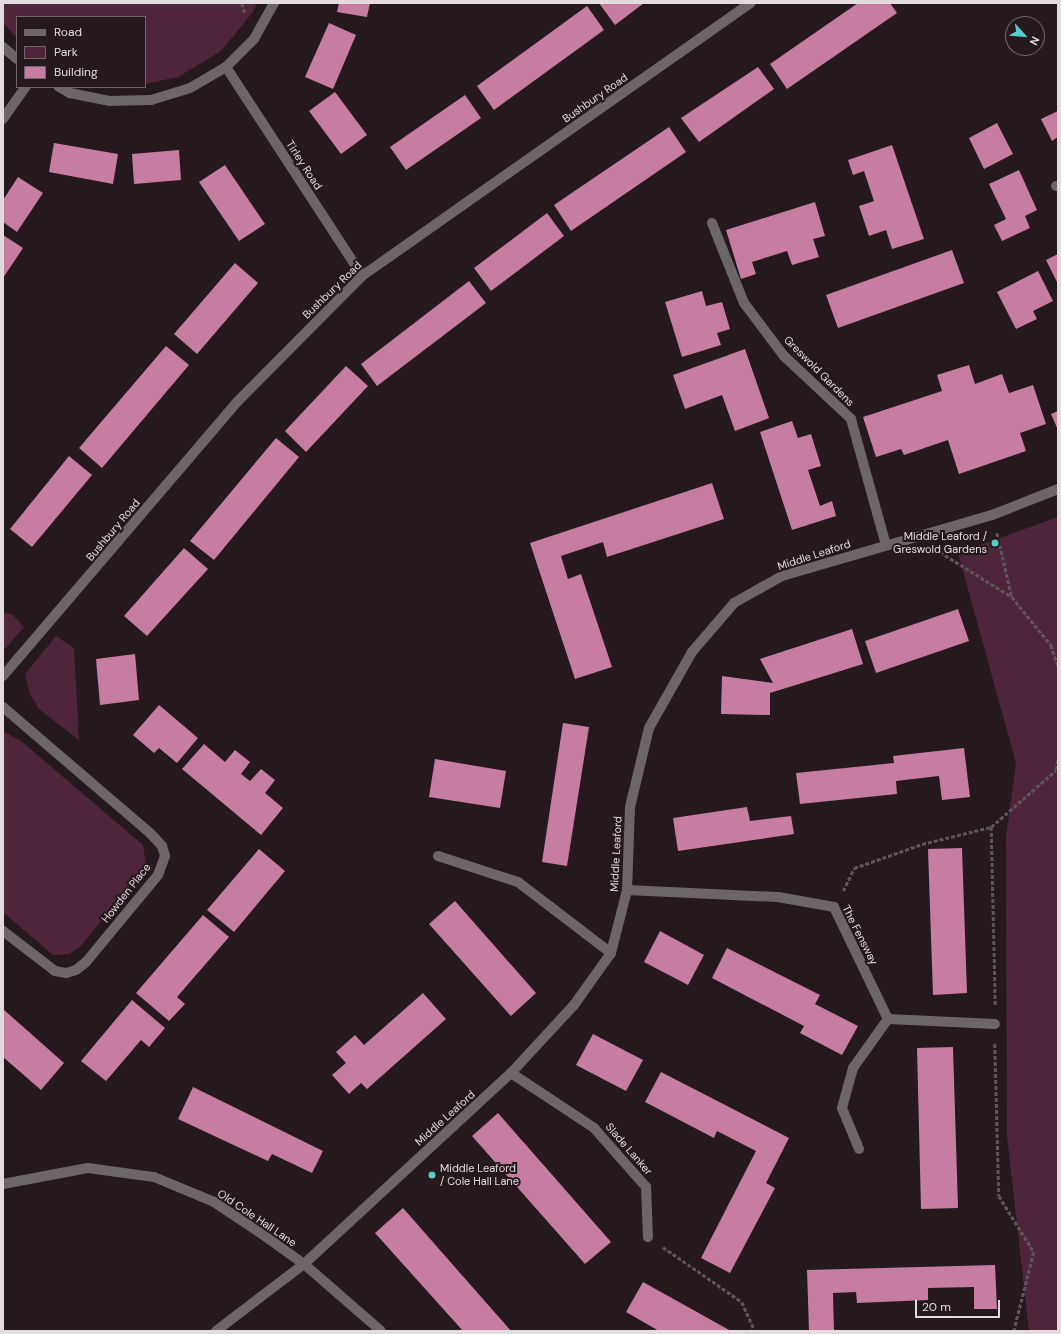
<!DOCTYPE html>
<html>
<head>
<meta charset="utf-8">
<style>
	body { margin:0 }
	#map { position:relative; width:1061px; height:1334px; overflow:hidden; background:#25191e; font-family:"DM Sans",sans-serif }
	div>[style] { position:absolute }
	.green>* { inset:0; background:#4e253a }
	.building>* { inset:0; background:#c77ca1 }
	.path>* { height:2.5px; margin-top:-1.25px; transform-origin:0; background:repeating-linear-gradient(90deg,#5f5458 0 4px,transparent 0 6px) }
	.minor>* { height:10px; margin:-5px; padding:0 5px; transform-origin:5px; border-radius:5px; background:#6d6669 }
	.dots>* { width:11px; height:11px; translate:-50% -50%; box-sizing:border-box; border:2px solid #25191e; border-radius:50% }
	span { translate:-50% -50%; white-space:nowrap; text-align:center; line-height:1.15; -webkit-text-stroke:4px #25191e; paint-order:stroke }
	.street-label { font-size:11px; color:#e3dbde }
	.poi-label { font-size:11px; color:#e3dbde }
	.right { translate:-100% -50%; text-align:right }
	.left { translate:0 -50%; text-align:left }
	.frame { position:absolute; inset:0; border:4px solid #e3dbde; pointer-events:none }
	.legend { position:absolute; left:16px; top:16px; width:130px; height:72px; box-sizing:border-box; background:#25191e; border:1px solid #71676b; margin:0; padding:5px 7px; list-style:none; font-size:12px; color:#e3dbde }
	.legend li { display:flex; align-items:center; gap:8px; height:20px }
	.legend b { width:20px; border:1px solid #71676b }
	.north { position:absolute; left:1005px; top:16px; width:40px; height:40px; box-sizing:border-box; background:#25191e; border:1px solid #71676b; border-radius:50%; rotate:117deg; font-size:11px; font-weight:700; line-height:16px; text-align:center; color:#e3dbde }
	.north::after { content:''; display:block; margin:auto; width:14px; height:18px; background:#53cdca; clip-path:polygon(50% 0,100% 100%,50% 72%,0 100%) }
	.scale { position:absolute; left:915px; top:1300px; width:85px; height:18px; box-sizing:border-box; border:2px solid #e3dbde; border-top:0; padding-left:5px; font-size:12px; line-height:14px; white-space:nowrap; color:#e3dbde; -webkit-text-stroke:3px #25191e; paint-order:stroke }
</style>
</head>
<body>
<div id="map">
	<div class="green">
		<div style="clip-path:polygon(3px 3px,257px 3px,253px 12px,221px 51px,178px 77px,145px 84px,145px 17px,17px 17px,17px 38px,3px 23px)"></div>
		<div style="clip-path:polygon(1058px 517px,1058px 1331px,1029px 1331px,1007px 1136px,1006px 837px,1016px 763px,958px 553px)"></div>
		<div style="clip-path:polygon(3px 613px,12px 614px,24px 627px,3px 651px)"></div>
		<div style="clip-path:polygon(56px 636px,74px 648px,79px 740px,40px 710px,30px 695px,25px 674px)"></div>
		<div style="clip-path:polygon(3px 731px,21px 741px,143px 845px,146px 864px,81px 946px,69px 954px,53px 955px,3px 912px)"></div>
	</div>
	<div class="building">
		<div style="clip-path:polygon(339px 3px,370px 3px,367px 17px,337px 12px)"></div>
		<div style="clip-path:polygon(599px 3px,644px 3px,615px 25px)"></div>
		<div style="clip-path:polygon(858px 3px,890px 3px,897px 13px,787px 89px,770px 64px)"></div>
		<div style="clip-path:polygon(587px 6px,604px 30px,494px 110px,477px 86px)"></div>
		<div style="clip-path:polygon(329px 23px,356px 35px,333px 89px,305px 77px)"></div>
		<div style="clip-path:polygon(758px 67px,774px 89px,699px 142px,681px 118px)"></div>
		<div style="clip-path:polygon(335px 92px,367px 135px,341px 154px,309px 111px)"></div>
		<div style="clip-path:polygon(465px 95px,481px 118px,406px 170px,390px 147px)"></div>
		<div style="clip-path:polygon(1058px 111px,1058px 137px,1052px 141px,1041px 119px)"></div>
		<div style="clip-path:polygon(997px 123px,1013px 154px,984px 169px,969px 138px)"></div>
		<div style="clip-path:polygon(669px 127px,686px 152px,571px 231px,554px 205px)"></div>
		<div style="clip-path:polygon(54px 143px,118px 154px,113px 184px,49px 172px)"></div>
		<div style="clip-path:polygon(892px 145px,924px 239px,892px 249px,886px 230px,869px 236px,859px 206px,874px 201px,864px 171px,853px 175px,848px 160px)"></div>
		<div style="clip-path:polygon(179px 150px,181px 180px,134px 184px,132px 154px)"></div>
		<div style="clip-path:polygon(225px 165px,265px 224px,239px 241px,199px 182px)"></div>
		<div style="clip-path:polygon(1019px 170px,1037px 210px,1025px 216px,1030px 228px,1002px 241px,994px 225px,1006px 219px,989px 184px)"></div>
		<div style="clip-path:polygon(18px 177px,43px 193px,17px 232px,3px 222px,3px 200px)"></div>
		<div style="clip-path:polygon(815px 202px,825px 236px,813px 239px,819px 257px,792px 265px,787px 251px,752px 262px,756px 274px,741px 279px,726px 230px)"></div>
		<div style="clip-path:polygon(547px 213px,564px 236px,491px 291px,474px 268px)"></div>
		<div style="clip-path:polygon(3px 235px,23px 248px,3px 278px)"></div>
		<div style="clip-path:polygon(952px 250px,964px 283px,838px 328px,826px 295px)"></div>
		<div style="clip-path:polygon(1058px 254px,1058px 284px,1046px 260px)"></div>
		<div style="clip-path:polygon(235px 263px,258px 283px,197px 354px,174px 334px)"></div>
		<div style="clip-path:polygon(1038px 271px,1053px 301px,1033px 311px,1037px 319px,1016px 329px,997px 292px)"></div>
		<div style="clip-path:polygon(469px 281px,486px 303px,377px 386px,361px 364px)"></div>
		<div style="clip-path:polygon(702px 291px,706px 306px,722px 302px,730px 329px,717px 333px,721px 345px,682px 357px,665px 302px)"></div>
		<div style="clip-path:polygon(166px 346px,189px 365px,102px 468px,79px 448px)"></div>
		<div style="clip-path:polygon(745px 349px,769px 418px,735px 431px,722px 395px,685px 409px,673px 375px)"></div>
		<div style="clip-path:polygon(969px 365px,975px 384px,1002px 374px,1009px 393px,1033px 385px,1046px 424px,1020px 433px,1026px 451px,959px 474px,948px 440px,904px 455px,901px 449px,876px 457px,863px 417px,942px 391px,937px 375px)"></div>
		<div style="clip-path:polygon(346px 366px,368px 386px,306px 452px,285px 431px)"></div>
		<div style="clip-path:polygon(1058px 411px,1058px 430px,1051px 414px)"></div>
		<div style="clip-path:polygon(792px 421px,798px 438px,811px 434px,821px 466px,808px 470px,820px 506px,832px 501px,836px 516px,792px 530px,760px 432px)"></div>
		<div style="clip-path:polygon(276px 438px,299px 457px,214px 560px,190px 541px)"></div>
		<div style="clip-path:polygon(69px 456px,92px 475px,32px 547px,10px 529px)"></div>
		<div style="clip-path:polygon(712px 483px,724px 519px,607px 557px,603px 542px,561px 556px,568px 579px,581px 574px,612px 667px,575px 679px,530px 543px)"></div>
		<div style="clip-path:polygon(184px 548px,208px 569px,147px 636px,124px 616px)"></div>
		<div style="clip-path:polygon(958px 609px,969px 641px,876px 673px,865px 641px)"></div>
		<div style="clip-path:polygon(852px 629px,863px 664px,770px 693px,770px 715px,721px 714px,722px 676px,773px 683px,760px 659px)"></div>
		<div style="clip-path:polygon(135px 654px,139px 700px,100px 705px,96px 659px)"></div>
		<div style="clip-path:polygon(159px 705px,198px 738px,177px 763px,159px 748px,154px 753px,133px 735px)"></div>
		<div style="clip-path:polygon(563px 723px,589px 727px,567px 866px,542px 862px)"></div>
		<div style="clip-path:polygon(204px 744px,225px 762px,235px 750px,250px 762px,241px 774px,250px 781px,261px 769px,275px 780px,265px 793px,283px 808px,261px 835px,182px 769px)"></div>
		<div style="clip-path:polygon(964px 748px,970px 797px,942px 800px,939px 776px,896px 781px,897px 794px,800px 804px,796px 773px,894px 763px,893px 756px)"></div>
		<div style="clip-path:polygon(435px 759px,506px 771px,500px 808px,429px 797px)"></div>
		<div style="clip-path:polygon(747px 807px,750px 821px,791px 816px,794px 834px,678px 851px,673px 818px)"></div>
		<div style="clip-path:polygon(962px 848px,967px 993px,933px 995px,928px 849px)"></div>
		<div style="clip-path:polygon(259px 849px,285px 871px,234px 932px,207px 910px)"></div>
		<div style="clip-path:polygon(455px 901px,536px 993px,511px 1016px,429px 924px)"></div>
		<div style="clip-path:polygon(203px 915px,229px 937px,177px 997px,185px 1004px,169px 1021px,136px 993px)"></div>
		<div style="clip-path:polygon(660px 931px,704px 955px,688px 985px,644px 962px)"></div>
		<div style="clip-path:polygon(727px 948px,820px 995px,815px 1004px,858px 1026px,842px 1055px,800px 1033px,804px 1026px,712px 978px)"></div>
		<div style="clip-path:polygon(423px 993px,446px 1019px,367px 1089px,361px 1083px,349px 1094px,332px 1075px,346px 1063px,336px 1052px,355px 1035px,364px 1045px)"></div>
		<div style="clip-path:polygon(132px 1000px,165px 1028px,149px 1047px,141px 1040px,106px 1081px,81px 1061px)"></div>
		<div style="clip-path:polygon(3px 1009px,64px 1063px,41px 1090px,3px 1057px)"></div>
		<div style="clip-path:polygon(593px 1034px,643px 1060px,626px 1091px,576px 1065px)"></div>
		<div style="clip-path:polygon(953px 1047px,958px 1208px,921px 1209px,917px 1048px)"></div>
		<div style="clip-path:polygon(661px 1072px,789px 1138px,766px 1183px,775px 1188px,730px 1273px,701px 1258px,756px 1151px,717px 1131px,714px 1138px,645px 1102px)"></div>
		<div style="clip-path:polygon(193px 1087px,323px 1151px,312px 1173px,272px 1154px,268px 1161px,178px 1119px)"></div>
		<div style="clip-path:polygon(498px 1113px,611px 1242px,585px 1264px,472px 1136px)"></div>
		<div style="clip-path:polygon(403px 1208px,511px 1331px,463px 1331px,375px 1233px)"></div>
		<div style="clip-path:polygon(995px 1265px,997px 1309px,974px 1309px,974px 1287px,928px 1288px,928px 1300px,857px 1303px,856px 1292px,833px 1293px,834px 1331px,809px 1331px,807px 1270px)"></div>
		<div style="clip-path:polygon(643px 1282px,731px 1331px,659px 1331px,626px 1312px)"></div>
	</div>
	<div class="path">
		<div style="left:242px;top:3px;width:11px;rotate:75deg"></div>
		<div style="left:997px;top:533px;width:66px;rotate:76.8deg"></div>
		<div style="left:940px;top:552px;width:85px;rotate:32deg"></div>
		<div style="left:1012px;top:597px;width:62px;rotate:50.9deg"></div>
		<div style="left:1051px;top:645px;width:22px;rotate:72deg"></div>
		<div style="left:843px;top:891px;width:25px;rotate:-64deg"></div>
		<div style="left:854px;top:868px;width:72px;rotate:-19.4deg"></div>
		<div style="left:922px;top:844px;width:71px;rotate:-13.8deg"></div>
		<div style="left:995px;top:1005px;width:178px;rotate:-91.3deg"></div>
		<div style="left:991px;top:827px;width:86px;rotate:-41.2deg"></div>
		<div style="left:1056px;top:770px;width:12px;rotate:-81deg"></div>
		<div style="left:995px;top:1044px;width:152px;rotate:88.5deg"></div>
		<div style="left:999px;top:1196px;width:66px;rotate:58deg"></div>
		<div style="left:1034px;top:1252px;width:81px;rotate:104.2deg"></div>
		<div style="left:663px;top:1247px;width:96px;rotate:34.8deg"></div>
		<div style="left:742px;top:1302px;width:32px;rotate:66deg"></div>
	</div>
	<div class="minor">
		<div style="left:3px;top:47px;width:18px;rotate:41deg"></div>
		<div style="left:226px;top:67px;width:249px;rotate:56.9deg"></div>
		<div style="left:59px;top:87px;width:13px;rotate:29deg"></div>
		<div style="left:70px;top:93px;width:41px;rotate:11.3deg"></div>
		<div style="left:110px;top:101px;width:41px;rotate:-1.4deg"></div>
		<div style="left:151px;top:100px;width:41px;rotate:-17.1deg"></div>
		<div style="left:190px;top:88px;width:42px;rotate:-30.3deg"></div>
		<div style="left:226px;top:67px;width:40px;rotate:-45deg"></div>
		<div style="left:254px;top:39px;width:41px;rotate:-60.9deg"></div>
		<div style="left:3px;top:119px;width:39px;rotate:-55deg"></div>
		<div style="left:1056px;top:186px;width:2px"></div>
		<div style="left:712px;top:223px;width:86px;rotate:68.2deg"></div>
		<div style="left:744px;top:303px;width:66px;rotate:53deg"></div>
		<div style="left:784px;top:356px;width:92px;rotate:43.2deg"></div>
		<div style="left:851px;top:419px;width:131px;rotate:74.5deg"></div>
		<div style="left:3px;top:676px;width:362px;rotate:-49.5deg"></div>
		<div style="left:238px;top:401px;width:176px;rotate:-45.2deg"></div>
		<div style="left:362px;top:276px;width:475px;rotate:-35.1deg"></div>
		<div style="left:3px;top:707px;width:194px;rotate:40.6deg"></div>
		<div style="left:150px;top:833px;width:18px;rotate:47deg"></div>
		<div style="left:162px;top:846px;width:10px;rotate:73deg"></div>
		<div style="left:165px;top:856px;width:20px;rotate:110deg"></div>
		<div style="left:158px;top:875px;width:113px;rotate:129.6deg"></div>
		<div style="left:86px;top:962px;width:13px;rotate:141deg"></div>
		<div style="left:76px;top:970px;width:10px;rotate:163deg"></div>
		<div style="left:66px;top:973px;width:11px;rotate:-170deg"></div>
		<div style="left:55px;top:971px;width:66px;rotate:-142.4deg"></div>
		<div style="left:438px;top:856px;width:84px;rotate:18deg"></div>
		<div style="left:518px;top:882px;width:117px;rotate:37.4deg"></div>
		<div style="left:627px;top:890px;width:151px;rotate:2.7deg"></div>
		<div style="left:778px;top:897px;width:57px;rotate:10.1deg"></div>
		<div style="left:834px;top:907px;width:124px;rotate:64.3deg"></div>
		<div style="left:888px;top:1019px;width:107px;rotate:2.7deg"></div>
		<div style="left:511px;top:1073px;width:100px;rotate:33.5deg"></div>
		<div style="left:594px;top:1128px;width:79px;rotate:48.6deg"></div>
		<div style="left:646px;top:1187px;width:50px;rotate:87.7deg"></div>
		<div style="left:859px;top:1149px;width:44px;rotate:-112.5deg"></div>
		<div style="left:842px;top:1108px;width:41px;rotate:-74.6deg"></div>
		<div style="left:853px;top:1068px;width:60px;rotate:-54.5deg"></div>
		<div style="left:3px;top:1184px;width:86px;rotate:-10.7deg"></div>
		<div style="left:88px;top:1168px;width:67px;rotate:7.8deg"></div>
		<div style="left:154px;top:1177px;width:65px;rotate:22.6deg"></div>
		<div style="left:214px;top:1202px;width:54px;rotate:33.7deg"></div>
		<div style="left:259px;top:1232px;width:55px;rotate:35.4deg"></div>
		<div style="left:304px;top:1264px;width:102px;rotate:41deg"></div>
		<div style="left:216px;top:1331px;width:111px;rotate:-37.3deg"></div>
		<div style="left:304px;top:1264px;width:282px;rotate:-42.7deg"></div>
		<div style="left:511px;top:1073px;width:93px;rotate:-47.2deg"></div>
		<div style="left:574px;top:1005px;width:64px;rotate:-54.6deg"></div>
		<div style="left:611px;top:953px;width:65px;rotate:-75.7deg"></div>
		<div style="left:627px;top:890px;width:83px;rotate:-87.9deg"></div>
		<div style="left:630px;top:807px;width:81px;rotate:-76.5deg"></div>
		<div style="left:649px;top:728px;width:87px;rotate:-60.5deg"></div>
		<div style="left:692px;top:652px;width:65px;rotate:-49.4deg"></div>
		<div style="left:734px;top:603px;width:55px;rotate:-29.4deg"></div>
		<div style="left:782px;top:576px;width:219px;rotate:-16.2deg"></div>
		<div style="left:992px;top:515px;width:71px;rotate:-21.5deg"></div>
	</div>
	<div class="dots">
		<div style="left:995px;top:543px;background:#53cdca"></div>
		<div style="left:432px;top:1175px;background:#53cdca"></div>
	</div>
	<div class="street-label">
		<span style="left:595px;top:98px;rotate:-35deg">Bushbury Road</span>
		<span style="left:304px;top:165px;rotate:57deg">Tirley Road</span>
		<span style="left:332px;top:290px;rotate:-44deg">Bushbury Road</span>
		<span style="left:819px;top:371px;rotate:45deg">Greswold Gardens</span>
		<span style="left:113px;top:530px;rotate:-50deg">Bushbury Road</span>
		<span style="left:814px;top:555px;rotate:-18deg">Middle Leaford</span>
		<span style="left:616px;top:854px;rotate:-87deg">Middle Leaford</span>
		<span style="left:126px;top:893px;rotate:-52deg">Howden Place</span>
		<span style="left:860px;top:935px;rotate:63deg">The Fensway</span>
		<span style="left:445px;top:1118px;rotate:-42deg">Middle Leaford</span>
		<span style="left:629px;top:1149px;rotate:49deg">Slade Lanker</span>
		<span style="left:257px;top:1218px;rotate:34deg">Old Cole Hall Lane</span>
	</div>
	<div class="poi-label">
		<span class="right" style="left:987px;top:543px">Middle Leaford /<br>Greswold Gardens</span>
		<span class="left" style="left:440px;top:1175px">Middle Leaford<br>/ Cole Hall Lane</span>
	</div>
	<div class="frame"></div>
	<ul class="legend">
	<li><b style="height:5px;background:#6d6669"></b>Road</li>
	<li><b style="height:11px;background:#4e253a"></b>Park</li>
	<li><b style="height:11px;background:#c77ca1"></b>Building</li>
	</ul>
	<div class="north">N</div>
	<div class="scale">20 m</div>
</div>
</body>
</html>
